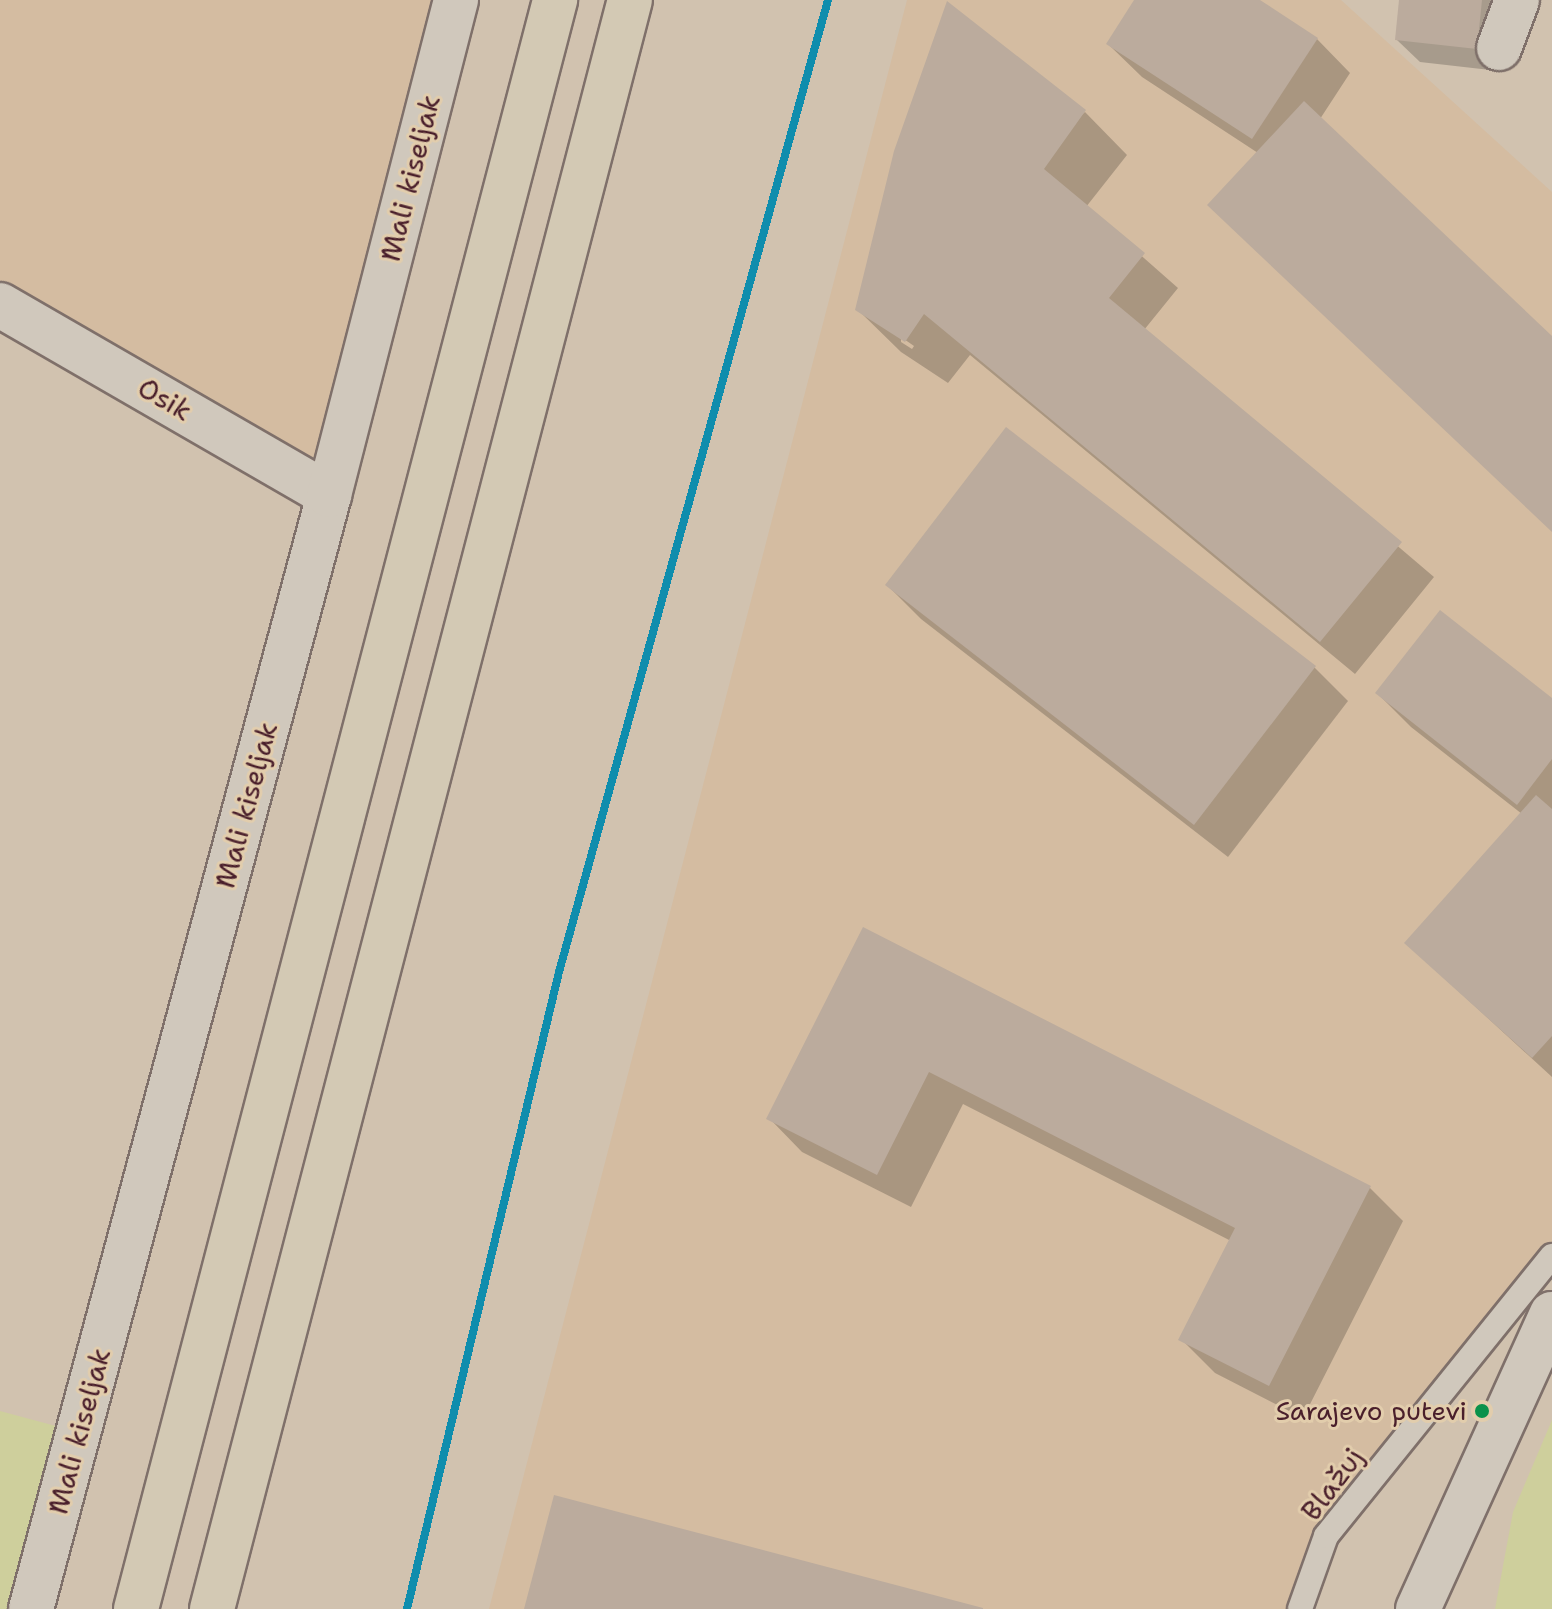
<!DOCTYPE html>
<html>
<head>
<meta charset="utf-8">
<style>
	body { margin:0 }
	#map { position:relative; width:1552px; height:1609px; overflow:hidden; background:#d1c2af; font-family:"Shantell Sans",sans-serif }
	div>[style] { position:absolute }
	.built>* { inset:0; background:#d4bca1 }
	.green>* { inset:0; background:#cecf9c }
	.shadow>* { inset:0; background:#0003 }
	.building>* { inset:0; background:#bbab9d }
	.roads { filter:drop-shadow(2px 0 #7f706a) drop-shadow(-2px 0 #7f706a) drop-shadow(0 2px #7f706a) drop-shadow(0 -2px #7f706a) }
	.service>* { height:24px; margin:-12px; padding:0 12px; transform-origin:12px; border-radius:12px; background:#d0c8bc }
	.minor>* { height:44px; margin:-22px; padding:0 22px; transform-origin:22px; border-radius:22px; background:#d0c8bc }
	.secondary>* { height:44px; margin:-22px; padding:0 22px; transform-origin:22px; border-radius:22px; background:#d0c8bc }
	.trunk>* { height:44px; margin:-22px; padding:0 22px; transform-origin:22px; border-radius:22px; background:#d3c9b4 }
	.rail-1>* { height:8px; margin:-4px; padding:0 4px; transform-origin:4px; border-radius:4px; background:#0f8dad }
	.dots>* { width:22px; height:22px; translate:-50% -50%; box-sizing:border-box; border:4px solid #e2cdac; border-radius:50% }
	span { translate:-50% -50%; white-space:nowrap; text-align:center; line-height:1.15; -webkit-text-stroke:6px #e2cdac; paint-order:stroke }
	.bus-label { font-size:26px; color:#4a1f2b }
	.right { translate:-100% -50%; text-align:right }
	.street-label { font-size:28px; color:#4a1f2b }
</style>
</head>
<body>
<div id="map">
	<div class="built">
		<div style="clip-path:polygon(0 0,463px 0,329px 495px,0 309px)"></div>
		<div style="clip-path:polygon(907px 0,1341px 0,1552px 192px,1552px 1256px,1326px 1536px,1300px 1609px,489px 1609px)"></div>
	</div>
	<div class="green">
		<div style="clip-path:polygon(0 1411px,78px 1432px,31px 1609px,0 1609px)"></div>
		<div style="clip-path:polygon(1552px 1420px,1552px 1609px,1495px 1609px,1513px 1512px)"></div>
	</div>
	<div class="shadow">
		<div style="clip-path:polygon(1137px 0,1256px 0,1317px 39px,1350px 73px,1320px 119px,1552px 338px,1552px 531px,1258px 153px,1142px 77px,1108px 44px)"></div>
		<div style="clip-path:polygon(1401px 0,1507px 0,1499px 71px,1420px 62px,1397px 40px)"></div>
		<div style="clip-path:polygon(evenodd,1085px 112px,1127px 155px,1086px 207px,1178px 288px,1144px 330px,1434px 577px,1355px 674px,970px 355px,948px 383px,901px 352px,857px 309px,1085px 112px,901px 337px,914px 346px,912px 349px,901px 342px,901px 337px)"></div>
		<div style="clip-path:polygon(1007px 430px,1315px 668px,1348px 701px,1228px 857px,921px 619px,887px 585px)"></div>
		<div style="clip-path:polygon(1377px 693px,1552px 700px,1552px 1077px,1406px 943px,1522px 814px,1411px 727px)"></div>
		<div style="clip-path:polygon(863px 930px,1369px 1187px,1403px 1221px,1303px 1418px,1215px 1373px,1181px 1339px,1231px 1241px,963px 1104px,911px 1207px,802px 1152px,769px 1118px)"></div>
	</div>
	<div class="building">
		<div style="clip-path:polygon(1134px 0,1260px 0,1318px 38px,1252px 139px,1106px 44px)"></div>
		<div style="clip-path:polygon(1399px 0,1482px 0,1477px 49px,1395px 40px)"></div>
		<div style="clip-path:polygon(947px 1px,1086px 110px,1044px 169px,1145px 253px,1109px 298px,1402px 542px,1320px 642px,924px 314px,905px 342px,855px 310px,894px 151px)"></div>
		<div style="clip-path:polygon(1304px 101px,1552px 336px,1552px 532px,1207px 205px)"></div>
		<div style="clip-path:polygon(1006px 427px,1316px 666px,1194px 825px,885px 585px)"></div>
		<div style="clip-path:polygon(1440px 610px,1552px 698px,1552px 759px,1517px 805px,1375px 693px)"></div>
		<div style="clip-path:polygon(1536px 795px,1552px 809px,1552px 1036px,1532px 1058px,1404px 943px)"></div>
		<div style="clip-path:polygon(863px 927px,1371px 1186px,1269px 1386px,1178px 1340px,1235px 1228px,929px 1072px,877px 1175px,766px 1119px)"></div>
		<div style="clip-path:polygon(554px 1495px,983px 1608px,983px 1609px,524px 1609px)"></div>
	</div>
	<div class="roads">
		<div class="service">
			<div style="left:1300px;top:1609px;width:77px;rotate:-70.4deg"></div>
			<div style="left:1326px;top:1536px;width:360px;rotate:-51.1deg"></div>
		</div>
		<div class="minor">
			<div style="left:1499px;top:48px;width:51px;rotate:-69.4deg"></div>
			<div style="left:0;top:305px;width:380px;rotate:30deg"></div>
			<div style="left:31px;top:1609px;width:1153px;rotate:-75.02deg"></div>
			<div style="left:329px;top:495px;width:511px;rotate:-75.61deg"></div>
		</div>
		<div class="secondary">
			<div style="left:1418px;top:1609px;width:324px;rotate:-65.6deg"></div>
		</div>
		<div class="trunk">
			<div style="left:136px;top:1609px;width:1663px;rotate:-75.4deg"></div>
			<div style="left:212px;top:1609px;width:1662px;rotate:-75.44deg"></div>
		</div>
	</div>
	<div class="rail-1">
		<div style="left:407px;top:1609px;width:655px;rotate:-76.58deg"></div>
		<div style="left:559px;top:972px;width:1009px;rotate:-74.53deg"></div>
	</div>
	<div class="dots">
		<div style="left:1482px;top:1411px;background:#0b924b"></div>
	</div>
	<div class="bus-label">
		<span class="right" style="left:1467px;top:1411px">Sarajevo putevi</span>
	</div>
	<div class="street-label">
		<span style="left:410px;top:178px;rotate:-76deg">Mali kiseljak</span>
		<span style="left:165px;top:399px;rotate:30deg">Osik</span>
		<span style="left:246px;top:805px;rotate:-75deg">Mali kiseljak</span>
		<span style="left:79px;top:1431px;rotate:-75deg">Mali kiseljak</span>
		<span style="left:1332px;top:1484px;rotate:-53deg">Blažuj</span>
	</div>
</div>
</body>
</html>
